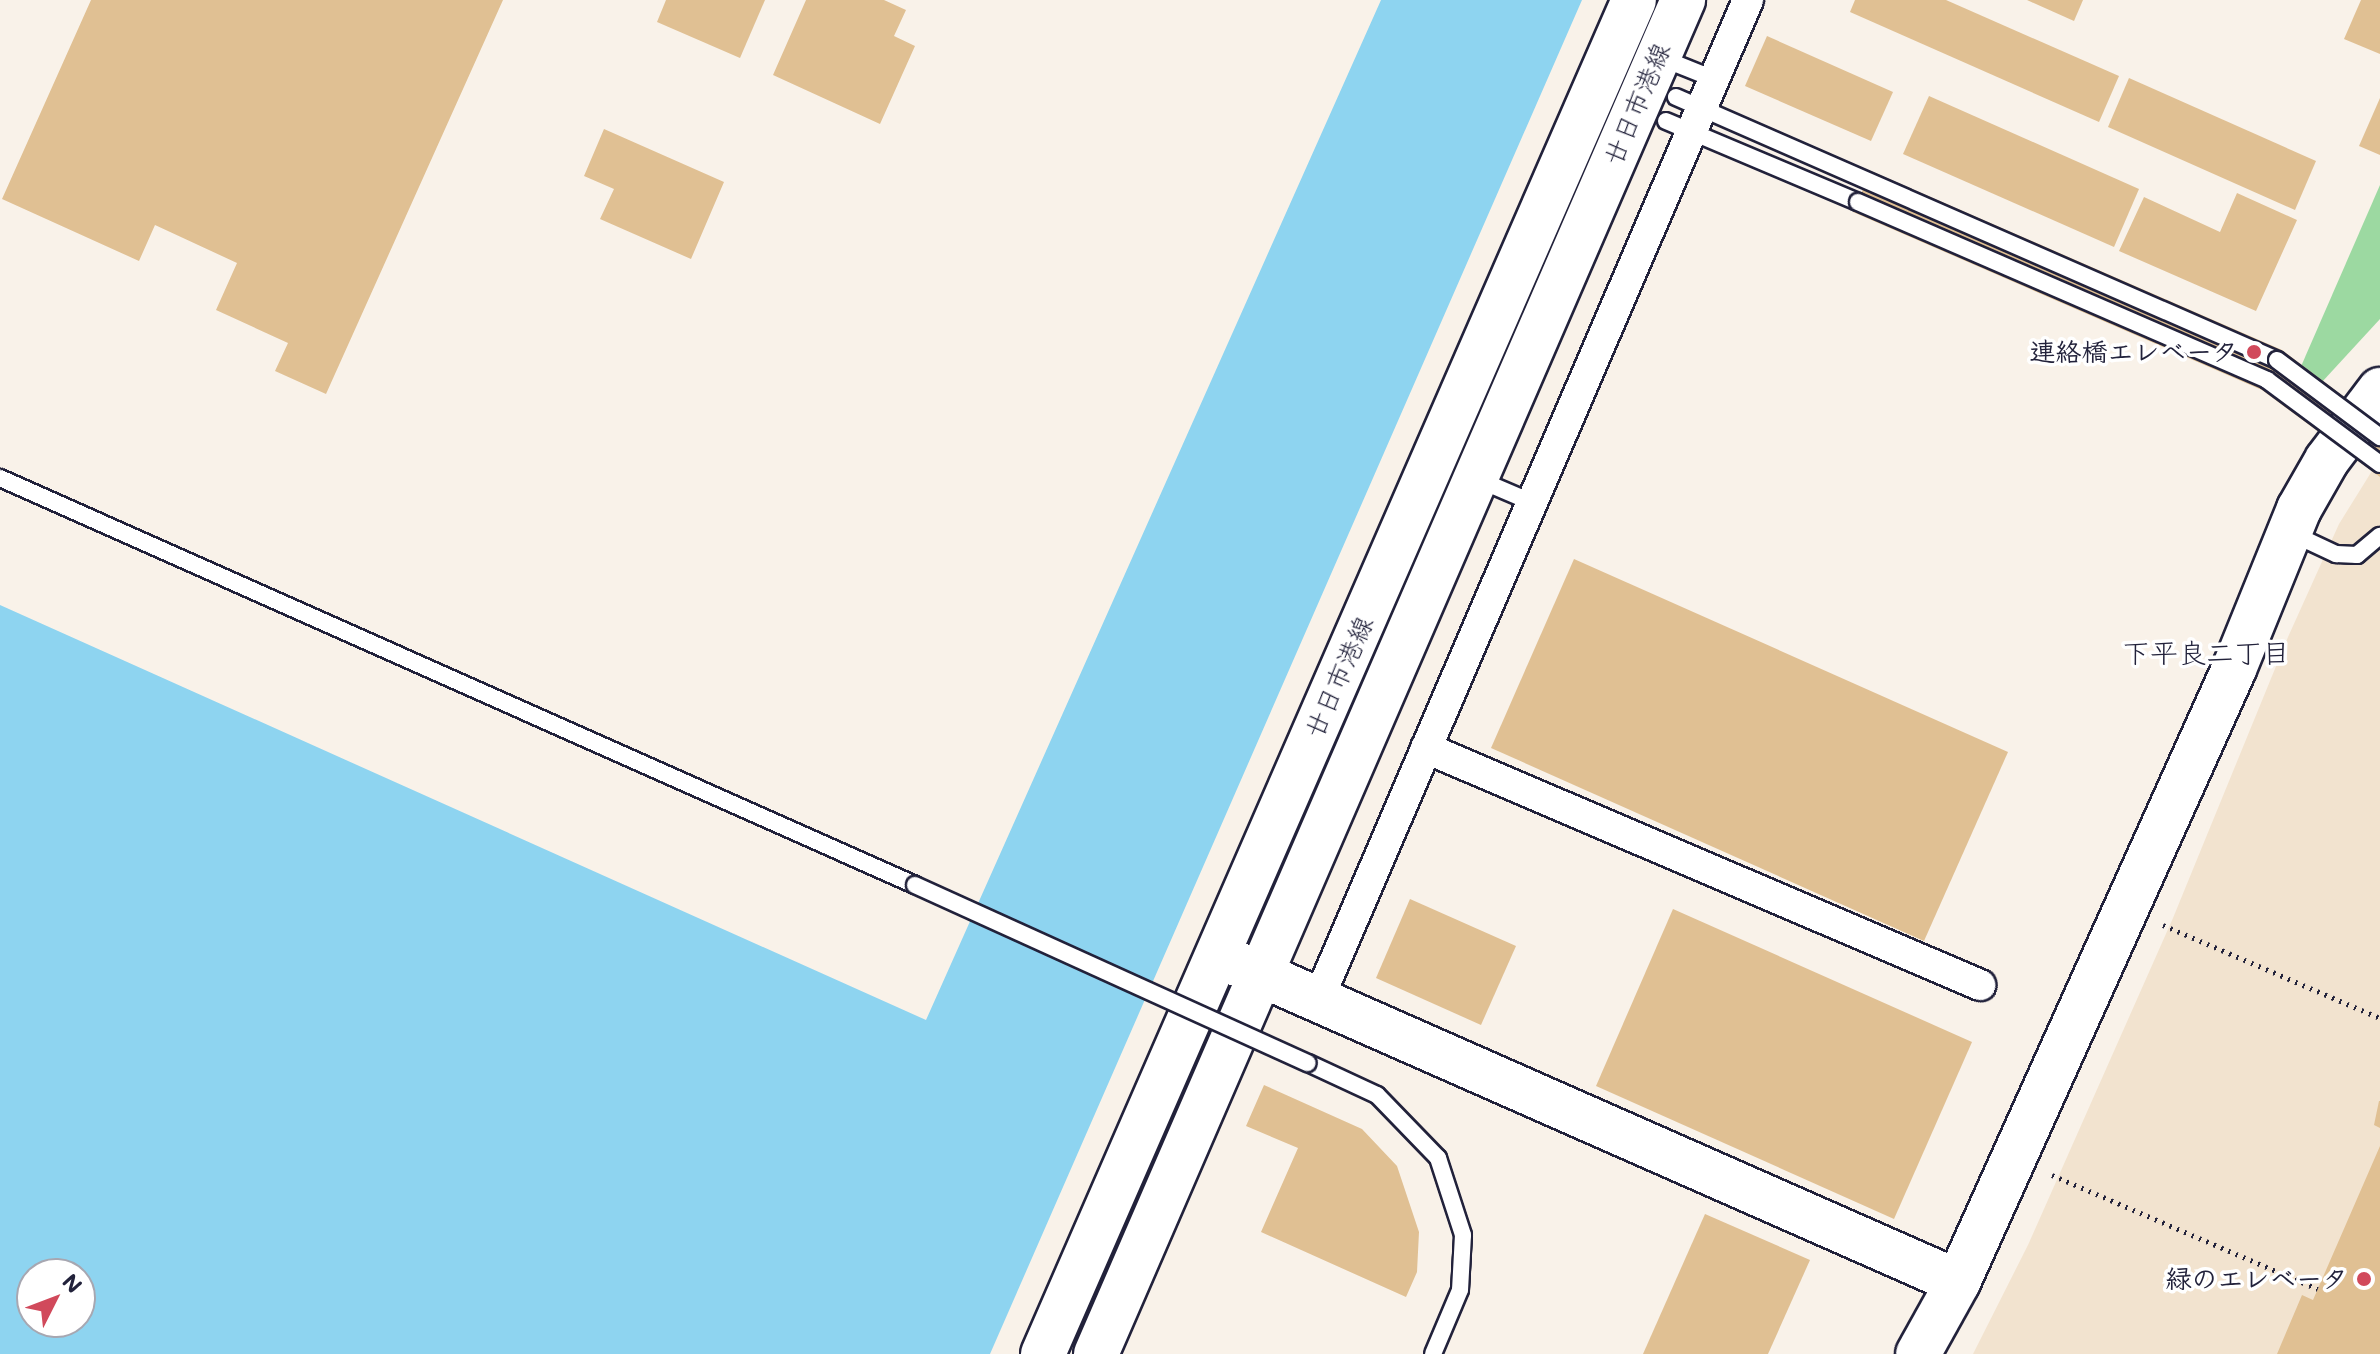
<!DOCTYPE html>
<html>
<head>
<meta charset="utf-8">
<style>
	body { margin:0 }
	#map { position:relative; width:2380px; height:1354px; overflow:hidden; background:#f9f2e9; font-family:Mali,"Klee One",sans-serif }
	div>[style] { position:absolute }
	.built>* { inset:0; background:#f2e3cf }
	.green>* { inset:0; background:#9cd9a1 }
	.water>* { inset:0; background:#8ed4f0 }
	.building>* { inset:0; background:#e0c093 }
	.path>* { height:5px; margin-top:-2.5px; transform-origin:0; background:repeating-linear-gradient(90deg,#22223b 0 2px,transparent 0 8px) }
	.roads { filter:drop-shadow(2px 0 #22223b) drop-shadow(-2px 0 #22223b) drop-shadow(0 2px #22223b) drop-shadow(0 -2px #22223b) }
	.lane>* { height:16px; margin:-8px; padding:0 8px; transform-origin:8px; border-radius:8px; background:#fff }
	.street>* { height:30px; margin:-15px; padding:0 15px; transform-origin:15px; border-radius:15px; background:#fff }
	.secondary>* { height:44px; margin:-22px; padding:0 22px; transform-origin:22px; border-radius:22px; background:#fff }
	.bridges { filter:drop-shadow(2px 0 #22223b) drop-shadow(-2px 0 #22223b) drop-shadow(0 2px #22223b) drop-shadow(0 -2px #22223b) }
	.lane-bridge>* { height:16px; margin:-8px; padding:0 8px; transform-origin:8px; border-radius:8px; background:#fff }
	.dots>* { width:22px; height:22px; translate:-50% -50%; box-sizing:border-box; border:4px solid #fff; border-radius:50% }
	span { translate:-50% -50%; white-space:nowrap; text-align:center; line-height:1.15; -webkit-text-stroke:7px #fff; paint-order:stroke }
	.street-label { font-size:26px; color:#22223b }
	.poi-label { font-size:26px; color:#22223b; font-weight:700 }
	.right { translate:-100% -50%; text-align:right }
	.neighbourhood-label { font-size:28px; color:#22223b }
	.north { position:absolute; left:16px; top:1258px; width:80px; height:80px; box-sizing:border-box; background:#fff; border:2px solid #a7a7b1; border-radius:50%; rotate:48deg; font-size:22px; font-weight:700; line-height:32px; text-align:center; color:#22223b }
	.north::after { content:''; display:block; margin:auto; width:28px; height:36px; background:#d1495b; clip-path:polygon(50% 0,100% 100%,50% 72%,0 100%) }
</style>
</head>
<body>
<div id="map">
	<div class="built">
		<div style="clip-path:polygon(2380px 458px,2380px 1354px,1973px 1354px,2028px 1245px,2173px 918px,2288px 637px,2339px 524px)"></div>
	</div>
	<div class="green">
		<div style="clip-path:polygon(2380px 185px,2380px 319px,2322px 382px,2299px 371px)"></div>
	</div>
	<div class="water">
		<div style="clip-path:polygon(evenodd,1381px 0,1582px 0,990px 1354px,0 1354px,0 605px,926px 1020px,1381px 0,32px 1274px,80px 1274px,80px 1322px,32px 1322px,32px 1274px)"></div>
	</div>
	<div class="building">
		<div style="clip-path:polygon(91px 0,503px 0,326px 394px,275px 371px,288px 343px,216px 310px,237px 263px,155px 225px,139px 261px,2px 199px)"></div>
		<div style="clip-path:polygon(666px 0,765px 0,740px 58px,657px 22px)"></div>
		<div style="clip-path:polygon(806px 0,884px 0,906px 10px,894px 36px,915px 46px,880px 124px,773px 75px)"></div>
		<div style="clip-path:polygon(1855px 0,1946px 0,2119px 76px,2099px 122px,1850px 12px)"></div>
		<div style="clip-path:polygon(2027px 0,2083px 0,2074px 21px)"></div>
		<div style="clip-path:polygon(2361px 0,2380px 0,2380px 54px,2344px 39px)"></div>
		<div style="clip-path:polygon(1767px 36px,1893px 92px,1871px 141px,1745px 86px)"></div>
		<div style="clip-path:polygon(2129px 78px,2316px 161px,2295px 210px,2108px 127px)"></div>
		<div style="clip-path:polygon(1929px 96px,2139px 189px,2114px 247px,1903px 154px)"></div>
		<div style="clip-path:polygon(2380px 98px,2380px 155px,2359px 146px)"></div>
		<div style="clip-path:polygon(604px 129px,724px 182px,691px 259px,600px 219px,614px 189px,584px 176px)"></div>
		<div style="clip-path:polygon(1871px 171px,2282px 350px,2380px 424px,2380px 477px,2262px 390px,1853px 212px)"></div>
		<div style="clip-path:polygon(2237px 193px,2297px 220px,2256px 311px,2119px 251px,2144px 197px,2220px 232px)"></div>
		<div style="clip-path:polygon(1574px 559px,2008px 752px,1924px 941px,1491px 748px)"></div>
		<div style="clip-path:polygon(1410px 899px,1516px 946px,1481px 1025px,1376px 978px)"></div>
		<div style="clip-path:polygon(1673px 909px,1972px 1042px,1894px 1219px,1596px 1086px)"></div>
		<div style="clip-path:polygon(1264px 1085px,1362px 1129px,1397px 1166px,1419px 1232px,1417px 1272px,1406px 1297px,1261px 1232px,1298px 1148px,1246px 1126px)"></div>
		<div style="clip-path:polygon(2379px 1101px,2380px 1101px,2380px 1128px,2374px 1125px)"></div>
		<div style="clip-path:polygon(2380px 1146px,2380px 1354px,2277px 1354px,2302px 1295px,2313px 1300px)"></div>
		<div style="clip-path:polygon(1705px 1214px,1810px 1260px,1768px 1354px,1643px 1354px)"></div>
	</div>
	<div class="path">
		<div style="left:2163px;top:925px;width:236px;rotate:23.2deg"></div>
		<div style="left:2052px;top:1175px;width:289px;rotate:23.2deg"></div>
	</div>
	<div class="roads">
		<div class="lane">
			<div style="left:1659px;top:57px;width:59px;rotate:21.8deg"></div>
			<div style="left:1676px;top:97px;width:656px;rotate:23.63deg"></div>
			<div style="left:1666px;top:121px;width:208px;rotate:22.9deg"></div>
			<div style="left:0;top:478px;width:1001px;rotate:23.98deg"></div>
			<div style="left:1475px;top:478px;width:61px;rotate:23.2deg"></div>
			<div style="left:2291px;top:533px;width:50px;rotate:25deg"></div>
			<div style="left:2336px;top:554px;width:21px;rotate:3deg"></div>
			<div style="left:2357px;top:555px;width:30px;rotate:-40deg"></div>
			<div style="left:1308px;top:1063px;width:76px;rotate:24.9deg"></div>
			<div style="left:1377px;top:1095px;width:88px;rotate:45.9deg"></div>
			<div style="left:1438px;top:1158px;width:81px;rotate:72deg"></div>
			<div style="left:1463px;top:1235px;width:55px;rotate:93.1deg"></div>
			<div style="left:1460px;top:1290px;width:69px;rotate:112.9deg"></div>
		</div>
		<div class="street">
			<div style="left:1426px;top:748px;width:603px;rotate:23.16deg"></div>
			<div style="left:1318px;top:1000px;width:1089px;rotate:-66.73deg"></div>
		</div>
		<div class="secondary">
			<div style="left:1235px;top:963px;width:790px;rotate:23.81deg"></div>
			<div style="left:1043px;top:1354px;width:1477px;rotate:-66.42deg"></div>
			<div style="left:1096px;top:1354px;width:1476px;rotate:-66.56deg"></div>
			<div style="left:1918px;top:1354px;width:82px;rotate:-60.9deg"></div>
			<div style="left:1958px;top:1282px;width:672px;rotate:-65.76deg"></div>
			<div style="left:2234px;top:669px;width:173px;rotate:-67.9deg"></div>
			<div style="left:2299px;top:509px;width:56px;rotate:-60.3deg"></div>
			<div style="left:2327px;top:460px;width:88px;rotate:-52.9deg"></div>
		</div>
	</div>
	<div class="bridges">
		<div class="lane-bridge">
			<div style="left:1858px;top:202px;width:446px;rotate:23.5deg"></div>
			<div style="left:2267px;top:380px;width:141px;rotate:36.6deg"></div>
			<div style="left:2277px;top:360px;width:129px;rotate:36.8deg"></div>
			<div style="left:915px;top:885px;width:431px;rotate:24.4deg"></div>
		</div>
	</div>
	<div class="dots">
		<div style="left:2254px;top:352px;background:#d1495b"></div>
		<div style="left:2364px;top:1279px;background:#d1495b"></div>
	</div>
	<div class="street-label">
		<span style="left:1637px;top:104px;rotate:-67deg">廿日市港線</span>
		<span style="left:1339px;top:677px;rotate:-66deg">廿日市港線</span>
	</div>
	<div class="poi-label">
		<span class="right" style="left:2238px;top:352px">連絡橋エレベータ</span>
		<span class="right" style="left:2348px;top:1279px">緑のエレベータ</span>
	</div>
	<div class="neighbourhood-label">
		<span style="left:2206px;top:652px">下平良二丁目</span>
	</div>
	<div class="north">N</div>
</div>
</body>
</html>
